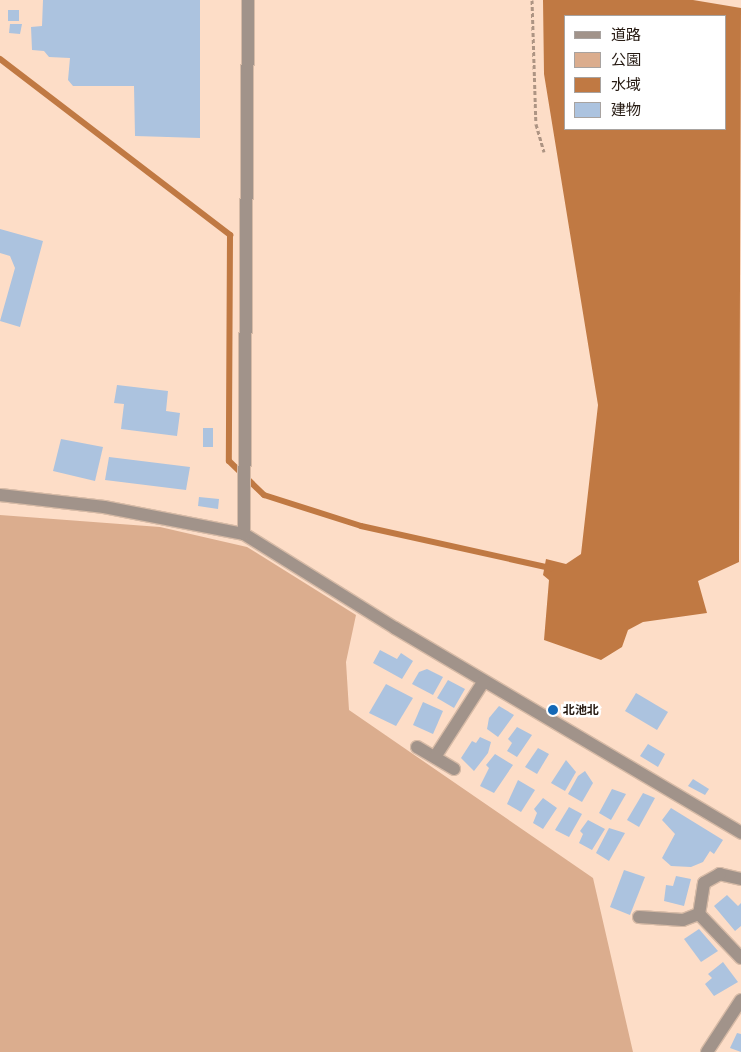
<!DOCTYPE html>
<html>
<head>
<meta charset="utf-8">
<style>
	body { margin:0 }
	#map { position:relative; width:741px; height:1052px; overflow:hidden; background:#fdddc7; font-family:"Titillium Web","Noto Sans JP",sans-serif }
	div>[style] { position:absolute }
	.green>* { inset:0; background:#dbad8e }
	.water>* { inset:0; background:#c07943 }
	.stream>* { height:6px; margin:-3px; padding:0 3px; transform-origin:3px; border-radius:3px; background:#c07943 }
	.building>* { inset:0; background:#acc3df }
	.path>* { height:3px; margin-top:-1.5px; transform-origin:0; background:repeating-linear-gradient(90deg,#ad9483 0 4px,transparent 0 6.5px) }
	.roads { filter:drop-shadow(1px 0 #d6baa6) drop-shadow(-1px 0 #d6baa6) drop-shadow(0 1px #d6baa6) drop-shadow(0 -1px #d6baa6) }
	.street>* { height:12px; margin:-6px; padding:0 6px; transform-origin:6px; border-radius:6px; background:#a1938a }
	.dots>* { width:14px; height:14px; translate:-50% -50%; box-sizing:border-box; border:2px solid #fff; border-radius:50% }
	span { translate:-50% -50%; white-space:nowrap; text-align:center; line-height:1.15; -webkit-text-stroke:5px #fff; paint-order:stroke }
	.poi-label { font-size:12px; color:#261a12; font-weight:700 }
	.left { translate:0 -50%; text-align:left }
	.legend { position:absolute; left:564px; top:15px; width:162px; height:115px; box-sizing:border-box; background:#fff; border:1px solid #a8a3a0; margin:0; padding:6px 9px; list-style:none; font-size:15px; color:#261a12 }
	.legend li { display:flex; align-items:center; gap:10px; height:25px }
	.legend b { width:25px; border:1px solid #a8a3a0 }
</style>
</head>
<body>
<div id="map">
	<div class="green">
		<div style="clip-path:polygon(0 515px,160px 527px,247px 547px,356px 615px,346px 662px,349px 710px,593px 878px,633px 1052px,0 1052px)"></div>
	</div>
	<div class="water">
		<div style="clip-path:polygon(evenodd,543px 0,693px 0,741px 8px,739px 562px,698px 581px,707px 613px,643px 622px,628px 630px,622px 647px,601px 660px,544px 640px,549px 580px,543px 575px,546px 559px,566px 564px,581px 554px,598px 405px,544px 74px,543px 0,565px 16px,725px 16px,725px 129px,565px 129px,565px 16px)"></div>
	</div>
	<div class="stream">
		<div style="left:0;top:59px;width:290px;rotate:37.4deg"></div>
		<div style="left:230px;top:235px;width:226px;rotate:90.3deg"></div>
		<div style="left:229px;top:461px;width:49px;rotate:44.2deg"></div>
		<div style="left:264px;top:495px;width:102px;rotate:17.7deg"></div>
		<div style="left:361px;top:526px;width:195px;rotate:12.5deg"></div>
	</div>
	<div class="building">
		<div style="clip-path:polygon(43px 0,200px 0,200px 138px,135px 136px,134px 86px,73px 86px,68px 80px,70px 58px,49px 57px,44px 51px,32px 50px,31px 27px,42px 26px)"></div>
		<div style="clip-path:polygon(8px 10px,19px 10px,19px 21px,8px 21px)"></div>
		<div style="clip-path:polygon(10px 24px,22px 24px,20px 34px,9px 33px)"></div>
		<div style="clip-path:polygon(0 229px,43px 241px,20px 327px,0 321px,15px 268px,10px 256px,0 253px)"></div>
		<div style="clip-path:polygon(117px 385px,168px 391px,166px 411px,180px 413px,177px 436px,121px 429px,124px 404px,114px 403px)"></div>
		<div style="clip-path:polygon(203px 428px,213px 428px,213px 447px,203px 447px)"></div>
		<div style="clip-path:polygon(61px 439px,103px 447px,95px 481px,53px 471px)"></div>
		<div style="clip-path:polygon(109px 457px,190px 467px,186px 490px,105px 480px)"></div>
		<div style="clip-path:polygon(199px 497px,219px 499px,218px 509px,198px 506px)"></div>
		<div style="clip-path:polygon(380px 650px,397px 659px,401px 653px,413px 661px,402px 679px,373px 663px)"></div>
		<div style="clip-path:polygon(427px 669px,443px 677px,433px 695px,412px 684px,419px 672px)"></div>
		<div style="clip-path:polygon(448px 680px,465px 689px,454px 708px,437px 698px)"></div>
		<div style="clip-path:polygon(386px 684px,413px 698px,396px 726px,369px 713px)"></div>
		<div style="clip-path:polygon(636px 693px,668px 712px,657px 730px,625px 711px)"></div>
		<div style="clip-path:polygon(423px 702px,443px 711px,433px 734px,413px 725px)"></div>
		<div style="clip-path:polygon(499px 706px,514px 715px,498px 737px,487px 729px,489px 718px)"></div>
		<div style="clip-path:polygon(517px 727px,532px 735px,517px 757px,507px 751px,512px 743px,508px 739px)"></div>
		<div style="clip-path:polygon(480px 737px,491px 742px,488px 753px,474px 771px,461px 758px,472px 741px,476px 743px)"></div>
		<div style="clip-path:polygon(648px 744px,665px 754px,658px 767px,640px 756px)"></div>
		<div style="clip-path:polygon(538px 748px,549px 754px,537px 774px,525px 767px)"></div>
		<div style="clip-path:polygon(495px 754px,513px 765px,494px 793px,480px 786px,489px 768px,486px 765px)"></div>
		<div style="clip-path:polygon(566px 760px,576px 772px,565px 791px,551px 783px)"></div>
		<div style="clip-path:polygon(585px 771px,593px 783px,582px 802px,568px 794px,578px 776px)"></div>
		<div style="clip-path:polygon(693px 779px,709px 789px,705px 795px,688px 786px)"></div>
		<div style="clip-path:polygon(518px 780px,535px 790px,521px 812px,507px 804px)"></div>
		<div style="clip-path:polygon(612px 789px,626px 794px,611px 820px,599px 813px)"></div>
		<div style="clip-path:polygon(643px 793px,655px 798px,639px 827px,627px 820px)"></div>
		<div style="clip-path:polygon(543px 798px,557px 808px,543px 829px,533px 823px,537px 813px,534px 809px)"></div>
		<div style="clip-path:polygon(569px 807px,582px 814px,569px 837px,555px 830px)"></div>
		<div style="clip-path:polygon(671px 808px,723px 840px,714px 854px,710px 851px,703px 862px,691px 867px,671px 866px,662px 858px,675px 834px,662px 820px)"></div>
		<div style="clip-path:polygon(588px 820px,605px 829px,592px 850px,579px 843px,583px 834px,580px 831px)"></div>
		<div style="clip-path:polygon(609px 828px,625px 833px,609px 861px,596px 853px)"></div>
		<div style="clip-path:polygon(624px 870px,645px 877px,630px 915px,610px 907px)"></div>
		<div style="clip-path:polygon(676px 876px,691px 879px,684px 906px,664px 901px,666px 885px,673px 886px)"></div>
		<div style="clip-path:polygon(727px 895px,738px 906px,741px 903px,741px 926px,735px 931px,714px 906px)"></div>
		<div style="clip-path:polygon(699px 929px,718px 951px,701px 962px,684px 939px)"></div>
		<div style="clip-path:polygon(723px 962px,738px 982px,714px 996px,705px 984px,712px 978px,708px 974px)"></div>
		<div style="clip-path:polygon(737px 1033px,741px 1034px,741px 1052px,730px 1048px)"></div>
	</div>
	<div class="path">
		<div style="left:532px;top:0;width:124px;rotate:88.2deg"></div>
		<div style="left:536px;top:124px;width:29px;rotate:74deg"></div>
	</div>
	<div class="roads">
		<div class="street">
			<div style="left:0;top:495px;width:105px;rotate:6.6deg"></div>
			<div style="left:104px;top:507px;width:143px;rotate:10.9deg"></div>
			<div style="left:244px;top:534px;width:178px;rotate:31.9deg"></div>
			<div style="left:395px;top:628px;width:402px;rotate:30.6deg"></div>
			<div style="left:244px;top:534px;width:534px;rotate:-89.57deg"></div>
			<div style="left:417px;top:747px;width:43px;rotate:30.7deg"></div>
			<div style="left:435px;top:757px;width:90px;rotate:-57.2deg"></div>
			<div style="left:741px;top:879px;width:22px;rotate:-167deg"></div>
			<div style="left:720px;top:874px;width:18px;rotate:151deg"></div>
			<div style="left:704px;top:883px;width:31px;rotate:99deg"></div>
			<div style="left:699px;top:914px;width:61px;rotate:46.3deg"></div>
			<div style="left:639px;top:917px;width:44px;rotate:3.9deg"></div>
			<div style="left:683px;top:920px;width:17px;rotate:-21deg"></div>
			<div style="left:707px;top:1052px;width:62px;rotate:-56.8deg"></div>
		</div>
	</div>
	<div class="dots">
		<div style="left:553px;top:710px;background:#1468b6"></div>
	</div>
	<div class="poi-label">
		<span class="left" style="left:563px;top:710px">北池北</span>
	</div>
	<ul class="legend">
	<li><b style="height:6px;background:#a1938a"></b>道路</li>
	<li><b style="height:14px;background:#dbad8e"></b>公園</li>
	<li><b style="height:14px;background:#c07943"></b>水域</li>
	<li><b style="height:14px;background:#acc3df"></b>建物</li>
	</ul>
</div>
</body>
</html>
